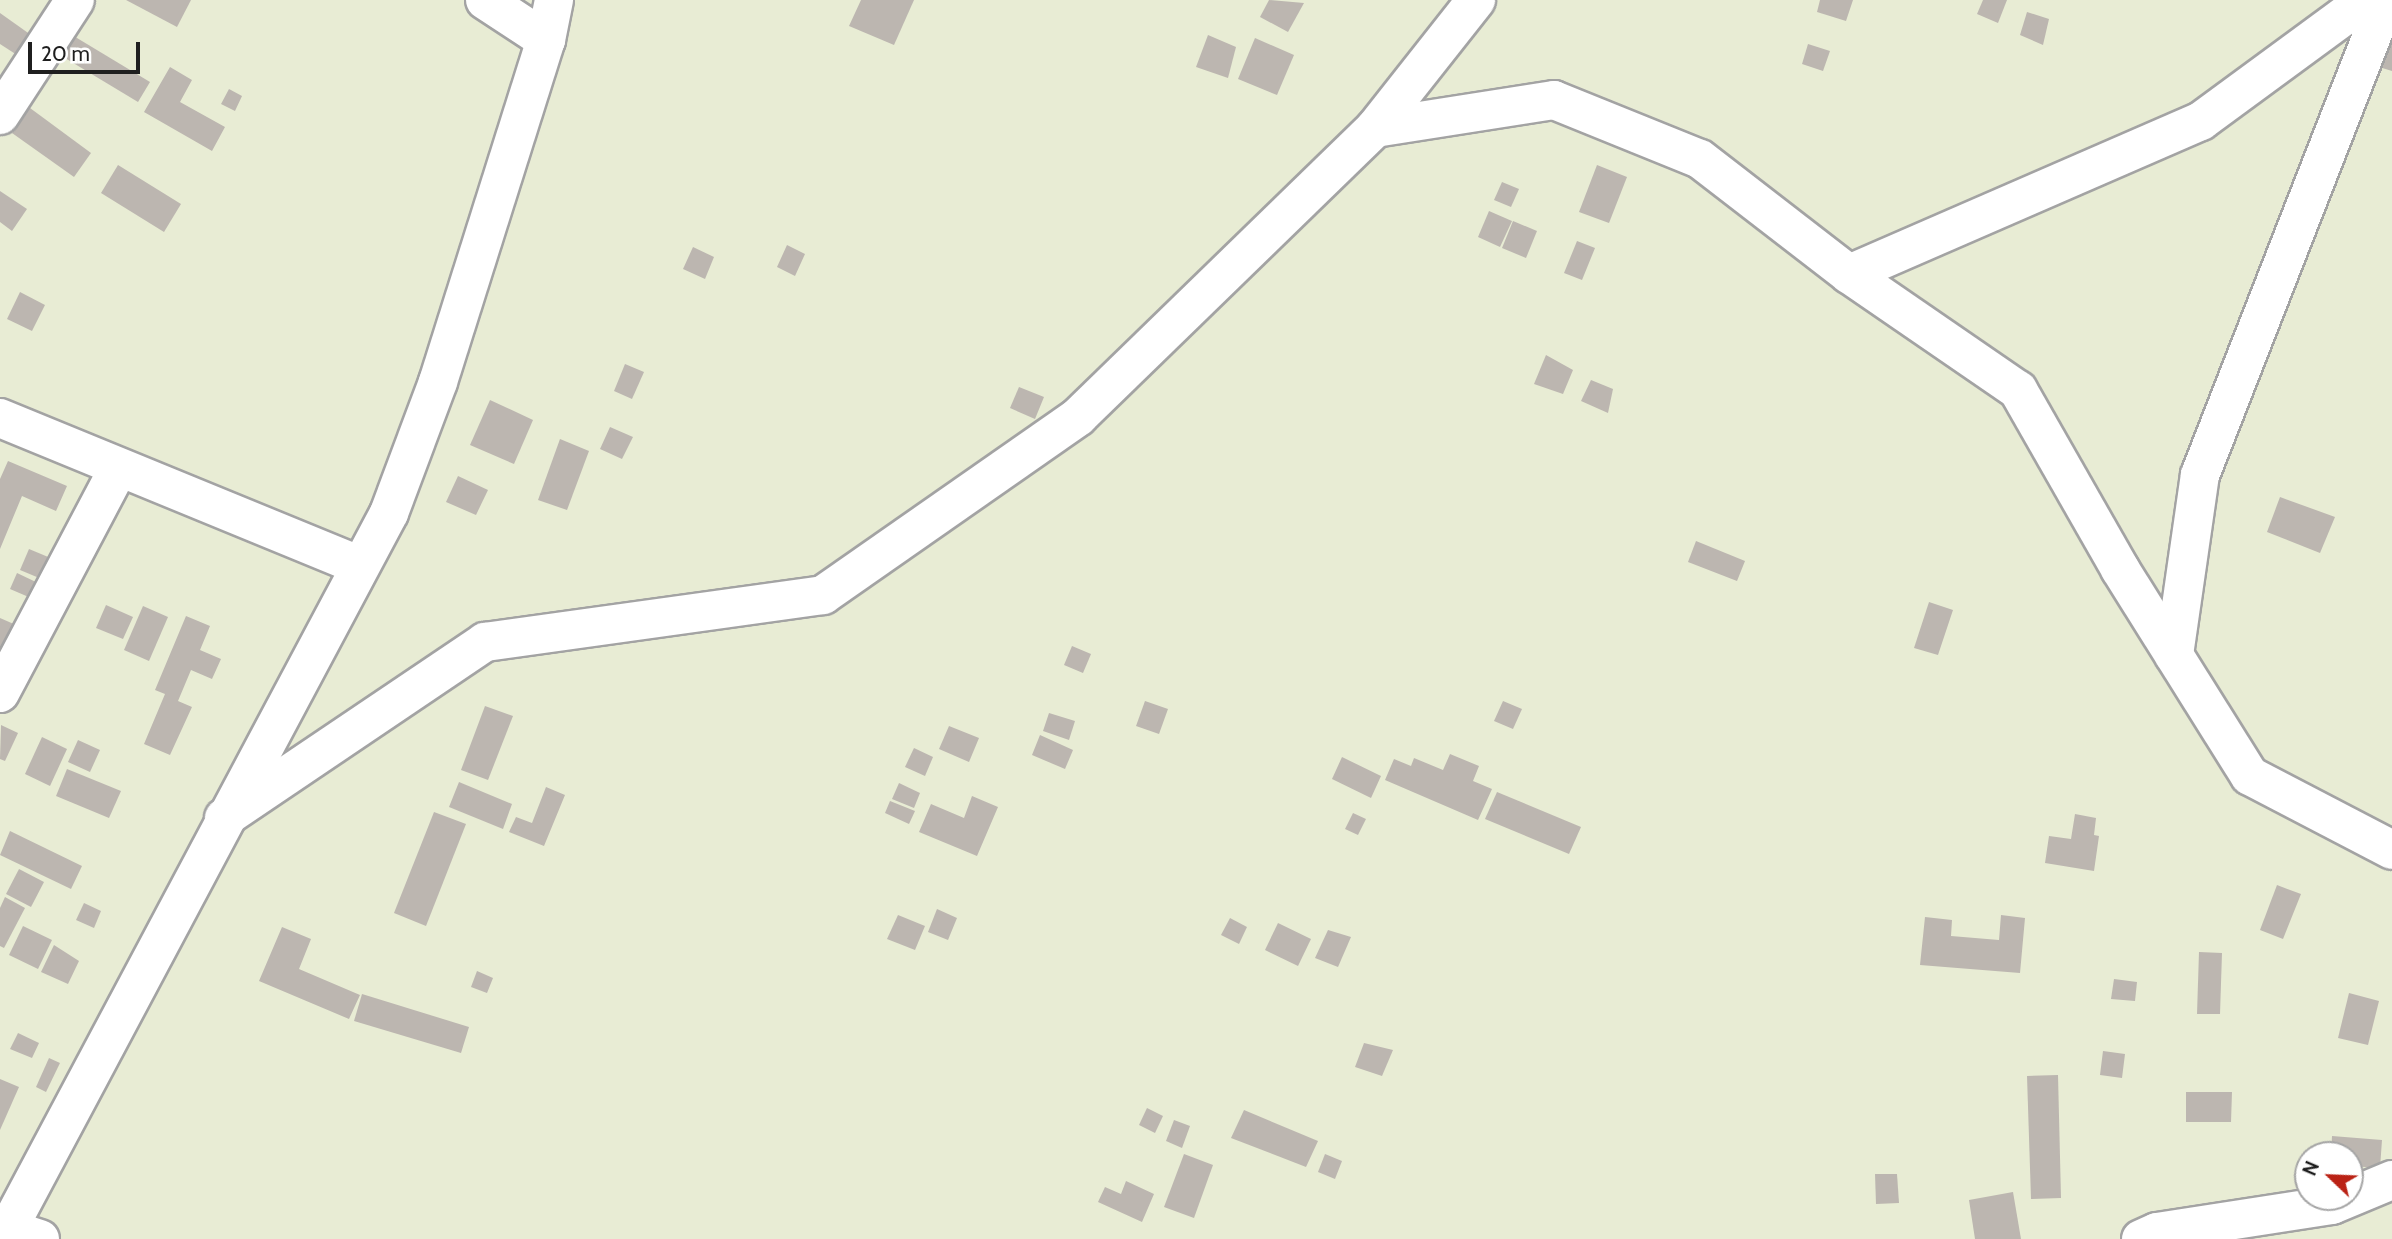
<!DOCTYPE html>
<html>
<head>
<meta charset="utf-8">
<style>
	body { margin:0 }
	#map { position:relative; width:2392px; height:1239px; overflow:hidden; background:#efede7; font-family:Cabin,sans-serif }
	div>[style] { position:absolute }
	.farmland>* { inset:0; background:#e8ecd4 }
	.building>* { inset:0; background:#bcb6b0 }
	.roads { filter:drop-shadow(2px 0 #a3a3a3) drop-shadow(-2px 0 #a3a3a3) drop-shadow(0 2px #a3a3a3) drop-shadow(0 -2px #a3a3a3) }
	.minor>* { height:38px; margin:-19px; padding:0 19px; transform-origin:19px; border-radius:19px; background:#fff }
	span { translate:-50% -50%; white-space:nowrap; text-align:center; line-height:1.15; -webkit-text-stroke:5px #fff; paint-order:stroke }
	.north { position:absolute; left:2294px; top:1141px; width:70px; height:70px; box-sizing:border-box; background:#fff; border:2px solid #a5a5a5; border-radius:50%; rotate:293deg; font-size:19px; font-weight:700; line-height:28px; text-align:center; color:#1f1f1f }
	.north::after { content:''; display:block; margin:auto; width:24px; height:32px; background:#ba2215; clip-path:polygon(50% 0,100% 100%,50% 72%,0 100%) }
	.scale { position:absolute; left:28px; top:42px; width:112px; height:32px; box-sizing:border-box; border:4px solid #1f1f1f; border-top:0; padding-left:9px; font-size:21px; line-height:24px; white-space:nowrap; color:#1f1f1f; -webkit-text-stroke:5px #fff; paint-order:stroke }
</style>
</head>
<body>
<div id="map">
	<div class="farmland">
		<div style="clip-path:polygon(evenodd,0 0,2392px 0,2392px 1239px,0 1239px,0 0,2308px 1155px,2350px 1155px,2350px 1197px,2308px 1197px,2308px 1155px)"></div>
	</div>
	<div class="building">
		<div style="clip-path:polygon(126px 0,191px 0,177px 27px)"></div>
		<div style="clip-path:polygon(861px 0,914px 0,894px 45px,849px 26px)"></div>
		<div style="clip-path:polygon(1269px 0,1304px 3px,1288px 32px,1260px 17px)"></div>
		<div style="clip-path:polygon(1820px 0,1853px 0,1846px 21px,1817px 12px)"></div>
		<div style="clip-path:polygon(1983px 0,2007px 0,1998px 23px,1977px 14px)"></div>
		<div style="clip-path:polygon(2027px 12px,2049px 19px,2043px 45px,2020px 35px)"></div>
		<div style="clip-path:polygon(0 13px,31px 35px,17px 55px,0 44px)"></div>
		<div style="clip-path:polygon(72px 35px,150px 82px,138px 102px,60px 55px)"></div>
		<div style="clip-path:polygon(1208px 35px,1236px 47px,1228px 78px,1196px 67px)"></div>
		<div style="clip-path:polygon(1255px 38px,1294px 55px,1277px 95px,1238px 79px)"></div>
		<div style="clip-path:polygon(2387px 43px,2392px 45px,2392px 71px,2379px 67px)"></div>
		<div style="clip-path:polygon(1808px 44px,1830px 51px,1823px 71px,1802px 64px)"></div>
		<div style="clip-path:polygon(170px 67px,192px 80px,180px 102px,225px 127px,212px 151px,144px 112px)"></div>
		<div style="clip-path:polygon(229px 89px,242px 96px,235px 111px,221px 104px)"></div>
		<div style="clip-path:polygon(30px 108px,91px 153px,74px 177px,12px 133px)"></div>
		<div style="clip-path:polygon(118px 165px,181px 204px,164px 232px,101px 193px)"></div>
		<div style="clip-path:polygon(1597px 165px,1627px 177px,1609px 223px,1579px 212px)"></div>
		<div style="clip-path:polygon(1502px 182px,1519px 189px,1511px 207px,1494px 200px)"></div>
		<div style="clip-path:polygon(0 191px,27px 209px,12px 231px,0 222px)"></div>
		<div style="clip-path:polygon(1489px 211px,1512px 221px,1500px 247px,1478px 237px)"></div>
		<div style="clip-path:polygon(1513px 221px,1537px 231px,1526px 258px,1502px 248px)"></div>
		<div style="clip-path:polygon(1577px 241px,1595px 248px,1582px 280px,1564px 273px)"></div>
		<div style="clip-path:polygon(787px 245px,805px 254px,795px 276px,777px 267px)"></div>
		<div style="clip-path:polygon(693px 247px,714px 257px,705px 279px,683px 269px)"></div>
		<div style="clip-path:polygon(20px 292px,45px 305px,32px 331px,7px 319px)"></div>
		<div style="clip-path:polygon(1546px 355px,1573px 370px,1563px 394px,1534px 384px)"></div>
		<div style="clip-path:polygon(625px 364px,644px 372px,632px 399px,614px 391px)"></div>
		<div style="clip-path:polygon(1591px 380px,1613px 389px,1608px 413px,1581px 401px)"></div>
		<div style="clip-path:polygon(1019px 387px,1044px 397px,1035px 419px,1010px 408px)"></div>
		<div style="clip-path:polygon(490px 400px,533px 420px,514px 464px,470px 445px)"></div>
		<div style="clip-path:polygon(610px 427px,633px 437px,622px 459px,600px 449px)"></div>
		<div style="clip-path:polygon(560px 439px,589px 451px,567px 510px,538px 500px)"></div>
		<div style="clip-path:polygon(8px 461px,67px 486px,56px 511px,22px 496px,0 549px,0 479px)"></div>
		<div style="clip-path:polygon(458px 476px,488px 490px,476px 515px,446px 502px)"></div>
		<div style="clip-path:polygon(2280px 497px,2335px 517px,2320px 553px,2267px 532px)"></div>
		<div style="clip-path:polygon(1696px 541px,1745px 561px,1737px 581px,1688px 562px)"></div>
		<div style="clip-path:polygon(29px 549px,53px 559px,44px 580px,20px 570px)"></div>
		<div style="clip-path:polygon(17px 573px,38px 583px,31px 598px,10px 589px)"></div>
		<div style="clip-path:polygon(1929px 602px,1953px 610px,1938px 655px,1914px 648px)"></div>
		<div style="clip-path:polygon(106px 605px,133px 617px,123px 639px,96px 628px)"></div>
		<div style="clip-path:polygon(143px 606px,168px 617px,149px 661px,124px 650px)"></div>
		<div style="clip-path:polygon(186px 616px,210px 626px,200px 650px,221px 659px,212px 679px,191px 670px,178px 701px,192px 707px,170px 755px,144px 744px,165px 694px,155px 690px)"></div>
		<div style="clip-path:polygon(0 618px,16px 625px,3px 653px,0 652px)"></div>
		<div style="clip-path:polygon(1072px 646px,1091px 654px,1083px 673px,1064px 665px)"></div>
		<div style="clip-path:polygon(1145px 701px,1168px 709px,1159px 734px,1136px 726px)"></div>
		<div style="clip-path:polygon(1503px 701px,1522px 709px,1513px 729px,1494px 721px)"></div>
		<div style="clip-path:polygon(485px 706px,513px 716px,488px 780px,461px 770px)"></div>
		<div style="clip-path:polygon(1049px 713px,1075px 721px,1069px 740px,1043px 731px)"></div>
		<div style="clip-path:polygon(1px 725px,18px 733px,5px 761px,0 759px)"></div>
		<div style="clip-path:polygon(949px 726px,979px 738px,969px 762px,939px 749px)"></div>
		<div style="clip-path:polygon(1040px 735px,1073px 750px,1065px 769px,1032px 755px)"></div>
		<div style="clip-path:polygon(42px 737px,67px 749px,50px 786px,25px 774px)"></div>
		<div style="clip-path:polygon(78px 740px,100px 750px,90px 772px,68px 762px)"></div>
		<div style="clip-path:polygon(914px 748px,933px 757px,925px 776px,905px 767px)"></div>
		<div style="clip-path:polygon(1450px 754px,1479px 766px,1473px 781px,1492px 789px,1478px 820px,1385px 780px,1394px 759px,1411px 766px,1414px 758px,1443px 770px)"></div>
		<div style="clip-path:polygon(1342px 757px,1381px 776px,1371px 798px,1332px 779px)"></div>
		<div style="clip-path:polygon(67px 769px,121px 791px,109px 818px,56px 796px)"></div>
		<div style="clip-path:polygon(459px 782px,512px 804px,503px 829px,449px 807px)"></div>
		<div style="clip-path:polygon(899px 783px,920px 793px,914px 808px,892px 799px)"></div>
		<div style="clip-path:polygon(546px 787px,565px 795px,544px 846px,509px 832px,516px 817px,532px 823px)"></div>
		<div style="clip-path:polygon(1497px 792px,1581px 827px,1569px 854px,1485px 819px)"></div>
		<div style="clip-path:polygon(972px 796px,998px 807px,977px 856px,919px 832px,931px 804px,964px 818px)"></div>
		<div style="clip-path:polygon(890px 801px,915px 811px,909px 824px,885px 813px)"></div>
		<div style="clip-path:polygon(434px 812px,466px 824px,426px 926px,394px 913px)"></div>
		<div style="clip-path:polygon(1353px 813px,1366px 819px,1358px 835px,1345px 829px)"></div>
		<div style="clip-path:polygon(2075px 814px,2096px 818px,2094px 835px,2099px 836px,2094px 871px,2045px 863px,2049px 836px,2071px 839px)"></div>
		<div style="clip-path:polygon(10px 831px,82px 866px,71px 889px,0 855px)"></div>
		<div style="clip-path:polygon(19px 869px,44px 882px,31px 907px,6px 894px)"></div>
		<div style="clip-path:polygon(2277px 885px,2301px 894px,2283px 939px,2260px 930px)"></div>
		<div style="clip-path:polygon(5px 897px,25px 908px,4px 948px,0 946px,0 908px)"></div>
		<div style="clip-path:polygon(84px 903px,101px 911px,94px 928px,76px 920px)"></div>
		<div style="clip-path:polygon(937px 909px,957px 918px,948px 940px,928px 932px)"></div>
		<div style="clip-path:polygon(898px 915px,925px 926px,915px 950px,887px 939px)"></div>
		<div style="clip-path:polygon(2001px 915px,2025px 918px,2020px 973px,1920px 965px,1925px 917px,1952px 920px,1951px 936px,1999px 940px)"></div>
		<div style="clip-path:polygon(1230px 918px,1247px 927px,1239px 944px,1221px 935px)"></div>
		<div style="clip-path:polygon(1278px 923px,1311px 939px,1298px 966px,1265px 950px)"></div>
		<div style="clip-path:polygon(23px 926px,52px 940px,38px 969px,9px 955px)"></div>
		<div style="clip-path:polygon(282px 927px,311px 939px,299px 969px,360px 995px,349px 1019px,259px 981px)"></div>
		<div style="clip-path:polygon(1328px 930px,1351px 937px,1338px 967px,1315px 958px)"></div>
		<div style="clip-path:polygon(54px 945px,79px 961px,68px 984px,41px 972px)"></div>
		<div style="clip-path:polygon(2199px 952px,2222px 953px,2220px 1014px,2197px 1014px)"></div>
		<div style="clip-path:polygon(477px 971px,493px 978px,487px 993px,471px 987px)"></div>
		<div style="clip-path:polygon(2114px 979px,2137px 982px,2135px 1001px,2111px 999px)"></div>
		<div style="clip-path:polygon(2349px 993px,2379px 1001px,2368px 1045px,2338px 1038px)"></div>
		<div style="clip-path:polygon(362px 994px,469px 1027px,461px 1053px,354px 1021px)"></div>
		<div style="clip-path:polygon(18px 1033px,39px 1043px,32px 1058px,10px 1049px)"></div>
		<div style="clip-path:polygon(1364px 1043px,1393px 1050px,1382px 1076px,1355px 1067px)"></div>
		<div style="clip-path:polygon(2103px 1051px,2125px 1054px,2122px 1078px,2100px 1075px)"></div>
		<div style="clip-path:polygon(49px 1058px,60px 1063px,46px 1092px,36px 1087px)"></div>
		<div style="clip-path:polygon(2058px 1075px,2061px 1198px,2031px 1199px,2027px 1076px)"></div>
		<div style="clip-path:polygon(0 1079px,19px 1087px,0 1130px)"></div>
		<div style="clip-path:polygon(2186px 1092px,2232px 1092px,2231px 1122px,2186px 1122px)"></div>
		<div style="clip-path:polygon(1147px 1108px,1163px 1116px,1155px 1133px,1139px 1125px)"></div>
		<div style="clip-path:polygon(1244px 1110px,1318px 1141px,1306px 1167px,1231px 1138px)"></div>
		<div style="clip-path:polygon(1174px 1120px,1190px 1126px,1182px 1148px,1166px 1141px)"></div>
		<div style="clip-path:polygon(2332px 1136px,2382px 1140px,2380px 1168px,2350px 1166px,2350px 1155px,2331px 1155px)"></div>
		<div style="clip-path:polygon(1184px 1154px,1213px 1165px,1194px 1218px,1164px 1207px)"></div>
		<div style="clip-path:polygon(1325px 1154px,1342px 1161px,1335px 1179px,1318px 1172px)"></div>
		<div style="clip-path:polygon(1875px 1174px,1897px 1174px,1899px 1203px,1876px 1204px)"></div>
		<div style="clip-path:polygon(1126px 1181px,1154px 1194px,1142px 1222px,1098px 1202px,1105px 1187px,1121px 1194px)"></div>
		<div style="clip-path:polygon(2013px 1192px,2021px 1239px,1975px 1239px,1969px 1200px)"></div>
	</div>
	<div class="roads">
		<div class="minor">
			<div style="left:485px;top:0;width:73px;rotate:33.3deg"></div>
			<div style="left:546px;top:40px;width:41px;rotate:-78.7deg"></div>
			<div style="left:0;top:115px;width:137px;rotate:-56.9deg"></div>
			<div style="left:1375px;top:128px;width:163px;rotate:-51.7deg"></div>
			<div style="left:1849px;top:274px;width:384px;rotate:-23.5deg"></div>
			<div style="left:2201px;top:121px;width:205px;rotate:-36.3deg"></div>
			<div style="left:0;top:418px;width:387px;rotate:22.3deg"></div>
			<div style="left:2174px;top:655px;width:182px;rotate:-81.8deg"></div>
			<div style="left:2200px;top:475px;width:510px;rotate:-68.62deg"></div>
			<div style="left:0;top:693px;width:253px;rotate:-62.2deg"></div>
			<div style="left:224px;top:818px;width:315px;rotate:-34deg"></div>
			<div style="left:485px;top:642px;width:341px;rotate:-7.9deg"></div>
			<div style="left:823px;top:595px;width:311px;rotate:-34.9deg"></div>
			<div style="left:1078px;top:417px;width:414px;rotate:-44.2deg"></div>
			<div style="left:1375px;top:128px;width:181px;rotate:-8.9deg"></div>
			<div style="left:1554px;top:100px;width:157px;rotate:22deg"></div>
			<div style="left:1700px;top:159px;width:188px;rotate:37.7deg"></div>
			<div style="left:1849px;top:274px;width:205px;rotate:34.5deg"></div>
			<div style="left:2018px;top:390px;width:206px;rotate:60.3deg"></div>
			<div style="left:2120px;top:569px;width:244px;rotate:57.9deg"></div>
			<div style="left:2250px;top:776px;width:160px;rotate:27.5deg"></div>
			<div style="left:0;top:1226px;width:42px;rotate:18deg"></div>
			<div style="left:8px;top:1229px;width:811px;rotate:-61.98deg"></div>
			<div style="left:389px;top:513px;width:140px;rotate:-69.5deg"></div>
			<div style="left:438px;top:382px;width:359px;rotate:-72.5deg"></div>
			<div style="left:2141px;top:1239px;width:17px;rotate:-24deg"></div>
			<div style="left:2157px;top:1232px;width:177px;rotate:-8.8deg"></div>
			<div style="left:2332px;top:1205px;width:65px;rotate:-22.6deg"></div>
		</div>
	</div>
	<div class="north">N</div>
	<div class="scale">20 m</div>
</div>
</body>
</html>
